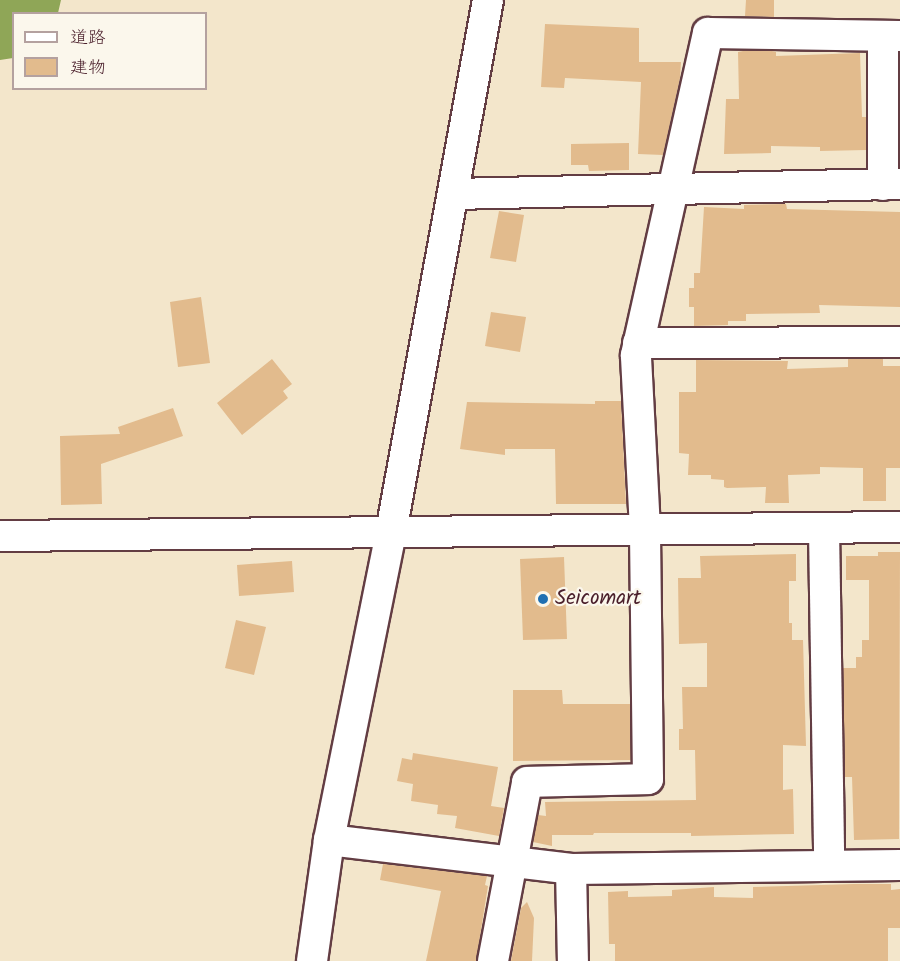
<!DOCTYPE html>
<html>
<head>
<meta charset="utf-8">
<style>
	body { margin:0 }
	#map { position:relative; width:900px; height:961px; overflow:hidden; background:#f3e6cb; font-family:Kalam,"Klee One",sans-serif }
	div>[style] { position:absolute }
	.forest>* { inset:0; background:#8fa657 }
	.building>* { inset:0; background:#e2bb8d }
	.roads { filter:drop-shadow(2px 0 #633d43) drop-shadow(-2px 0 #633d43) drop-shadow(0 2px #633d43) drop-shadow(0 -2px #633d43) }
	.minor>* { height:30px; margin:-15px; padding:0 15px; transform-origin:15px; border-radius:15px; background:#fff }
	.dots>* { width:16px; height:16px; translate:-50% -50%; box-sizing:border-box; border:3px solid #fbf7ec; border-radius:50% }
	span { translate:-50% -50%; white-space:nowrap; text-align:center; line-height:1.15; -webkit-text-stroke:4.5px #fbf7ec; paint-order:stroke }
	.poi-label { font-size:21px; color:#4a1f2b }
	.left { translate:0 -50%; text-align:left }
	.legend { position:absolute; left:12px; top:12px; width:195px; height:78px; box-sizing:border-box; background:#fbf7ec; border:2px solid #b4a19f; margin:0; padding:8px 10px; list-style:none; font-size:18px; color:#4a1f2b }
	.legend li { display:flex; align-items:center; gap:12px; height:30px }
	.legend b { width:30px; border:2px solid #b4a19f }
</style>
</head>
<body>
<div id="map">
	<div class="forest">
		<div style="clip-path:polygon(0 0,61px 0,58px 13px,14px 14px,13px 58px,0 60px)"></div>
	</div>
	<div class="building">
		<div style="clip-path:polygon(746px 0,774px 0,774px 17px,745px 16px)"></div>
		<div style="clip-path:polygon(545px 24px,639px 28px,639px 62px,681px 62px,680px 78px,663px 155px,638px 154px,641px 82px,565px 78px,564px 88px,541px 87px)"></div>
		<div style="clip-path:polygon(743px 51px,772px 51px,776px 52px,776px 56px,860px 53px,862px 117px,866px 117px,866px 150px,820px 151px,820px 147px,771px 146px,771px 153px,724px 154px,726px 99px,739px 99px,738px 52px)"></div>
		<div style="clip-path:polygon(629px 143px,629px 170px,589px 171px,588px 165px,571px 165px,571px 144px)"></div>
		<div style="clip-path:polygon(786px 204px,787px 209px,900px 212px,900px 307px,819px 305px,820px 313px,746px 314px,746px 321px,728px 321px,728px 325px,694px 326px,694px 307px,689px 307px,689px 288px,694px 288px,694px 273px,700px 273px,704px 207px,744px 209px,744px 205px)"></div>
		<div style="clip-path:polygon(499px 211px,524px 215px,516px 262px,490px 258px)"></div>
		<div style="clip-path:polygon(201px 297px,210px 363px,178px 367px,170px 302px)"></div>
		<div style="clip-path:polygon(491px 312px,526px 317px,520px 352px,485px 346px)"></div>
		<div style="clip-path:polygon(272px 359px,292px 384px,283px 391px,288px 398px,242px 435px,217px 403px)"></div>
		<div style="clip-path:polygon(848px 359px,883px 359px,883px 366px,900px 366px,900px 468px,886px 468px,886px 501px,863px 501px,863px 468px,820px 467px,820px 474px,788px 475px,789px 503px,765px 503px,766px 487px,727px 488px,724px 487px,724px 480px,711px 479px,711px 475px,688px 475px,689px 454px,679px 453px,679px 392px,696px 392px,696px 360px,788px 361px,787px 369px,848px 367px)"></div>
		<div style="clip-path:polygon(595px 401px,621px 401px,626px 504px,556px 504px,555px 449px,505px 449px,505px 455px,460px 449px,467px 402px,595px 404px)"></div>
		<div style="clip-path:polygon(173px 408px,183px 436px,101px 464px,102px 504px,61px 505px,60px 436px,120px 434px,118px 427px)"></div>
		<div style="clip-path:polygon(878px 552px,900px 552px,899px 839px,854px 840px,852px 777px,845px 777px,843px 668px,856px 668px,856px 657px,862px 657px,862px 640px,869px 640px,869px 580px,846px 580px,846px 556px,878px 556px)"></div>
		<div style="clip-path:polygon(796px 554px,796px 581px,789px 581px,789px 623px,792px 623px,792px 640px,803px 640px,806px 746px,783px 745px,783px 790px,793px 789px,794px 834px,691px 836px,691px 833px,594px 833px,593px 835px,552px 835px,552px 846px,533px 842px,538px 815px,546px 816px,545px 802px,696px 800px,695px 750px,679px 750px,679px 729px,683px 729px,682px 687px,707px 687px,707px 643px,679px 644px,678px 578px,701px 578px,700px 556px)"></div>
		<div style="clip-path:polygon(564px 557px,567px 639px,523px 640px,520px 559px)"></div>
		<div style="clip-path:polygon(292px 561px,294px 592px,239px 596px,237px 565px)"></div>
		<div style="clip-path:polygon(236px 620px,266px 627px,254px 675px,225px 668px)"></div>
		<div style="clip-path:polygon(513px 690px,562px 690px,563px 704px,630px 704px,631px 760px,513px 761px)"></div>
		<div style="clip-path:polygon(413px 753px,498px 767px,491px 806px,504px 808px,499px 836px,455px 828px,457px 816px,437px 814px,438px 805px,411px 801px,413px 784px,397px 781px,402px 758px,412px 760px)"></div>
		<div style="clip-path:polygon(383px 864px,487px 876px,485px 885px,488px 886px,476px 961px,426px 961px,441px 891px,380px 880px)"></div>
		<div style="clip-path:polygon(854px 884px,891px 884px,891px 890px,900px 889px,900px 928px,888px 928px,888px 961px,615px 961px,615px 944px,609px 944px,608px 892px,628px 891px,628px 897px,672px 896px,672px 890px,714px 887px,714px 897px,753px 898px,753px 887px)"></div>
		<div style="clip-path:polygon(527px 902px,534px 918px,532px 961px,511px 961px,521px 908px)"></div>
	</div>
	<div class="roads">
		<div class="minor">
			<div style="left:883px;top:36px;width:149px;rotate:90deg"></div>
			<div style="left:453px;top:194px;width:447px;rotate:-1.3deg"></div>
			<div style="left:638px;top:343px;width:262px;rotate:-0.2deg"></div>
			<div style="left:824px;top:529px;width:335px;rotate:89.1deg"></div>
			<div style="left:0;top:536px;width:900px;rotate:-0.57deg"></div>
			<div style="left:329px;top:840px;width:244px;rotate:6.8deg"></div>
			<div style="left:571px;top:869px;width:329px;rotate:-0.7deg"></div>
			<div style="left:571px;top:869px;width:92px;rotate:88.8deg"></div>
			<div style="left:312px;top:961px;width:122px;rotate:-82deg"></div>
			<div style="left:329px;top:840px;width:314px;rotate:-78.6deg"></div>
			<div style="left:391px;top:532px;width:541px;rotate:-79.67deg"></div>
			<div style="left:493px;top:961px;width:182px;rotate:-79.2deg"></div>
			<div style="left:527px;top:782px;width:121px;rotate:-1.4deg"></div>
			<div style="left:648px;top:779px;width:250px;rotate:-90.7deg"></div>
			<div style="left:645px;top:529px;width:174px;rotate:-93deg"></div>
			<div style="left:636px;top:355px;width:330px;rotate:-77.4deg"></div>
			<div style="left:708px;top:33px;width:192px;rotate:0.9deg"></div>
		</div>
	</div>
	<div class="dots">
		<div style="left:543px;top:599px;background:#1f6fb2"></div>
	</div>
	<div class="poi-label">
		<span class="left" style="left:555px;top:599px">Seicomart</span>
	</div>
	<ul class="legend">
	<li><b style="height:8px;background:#fff"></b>道路</li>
	<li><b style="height:16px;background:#e2bb8d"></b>建物</li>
	</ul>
</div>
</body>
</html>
